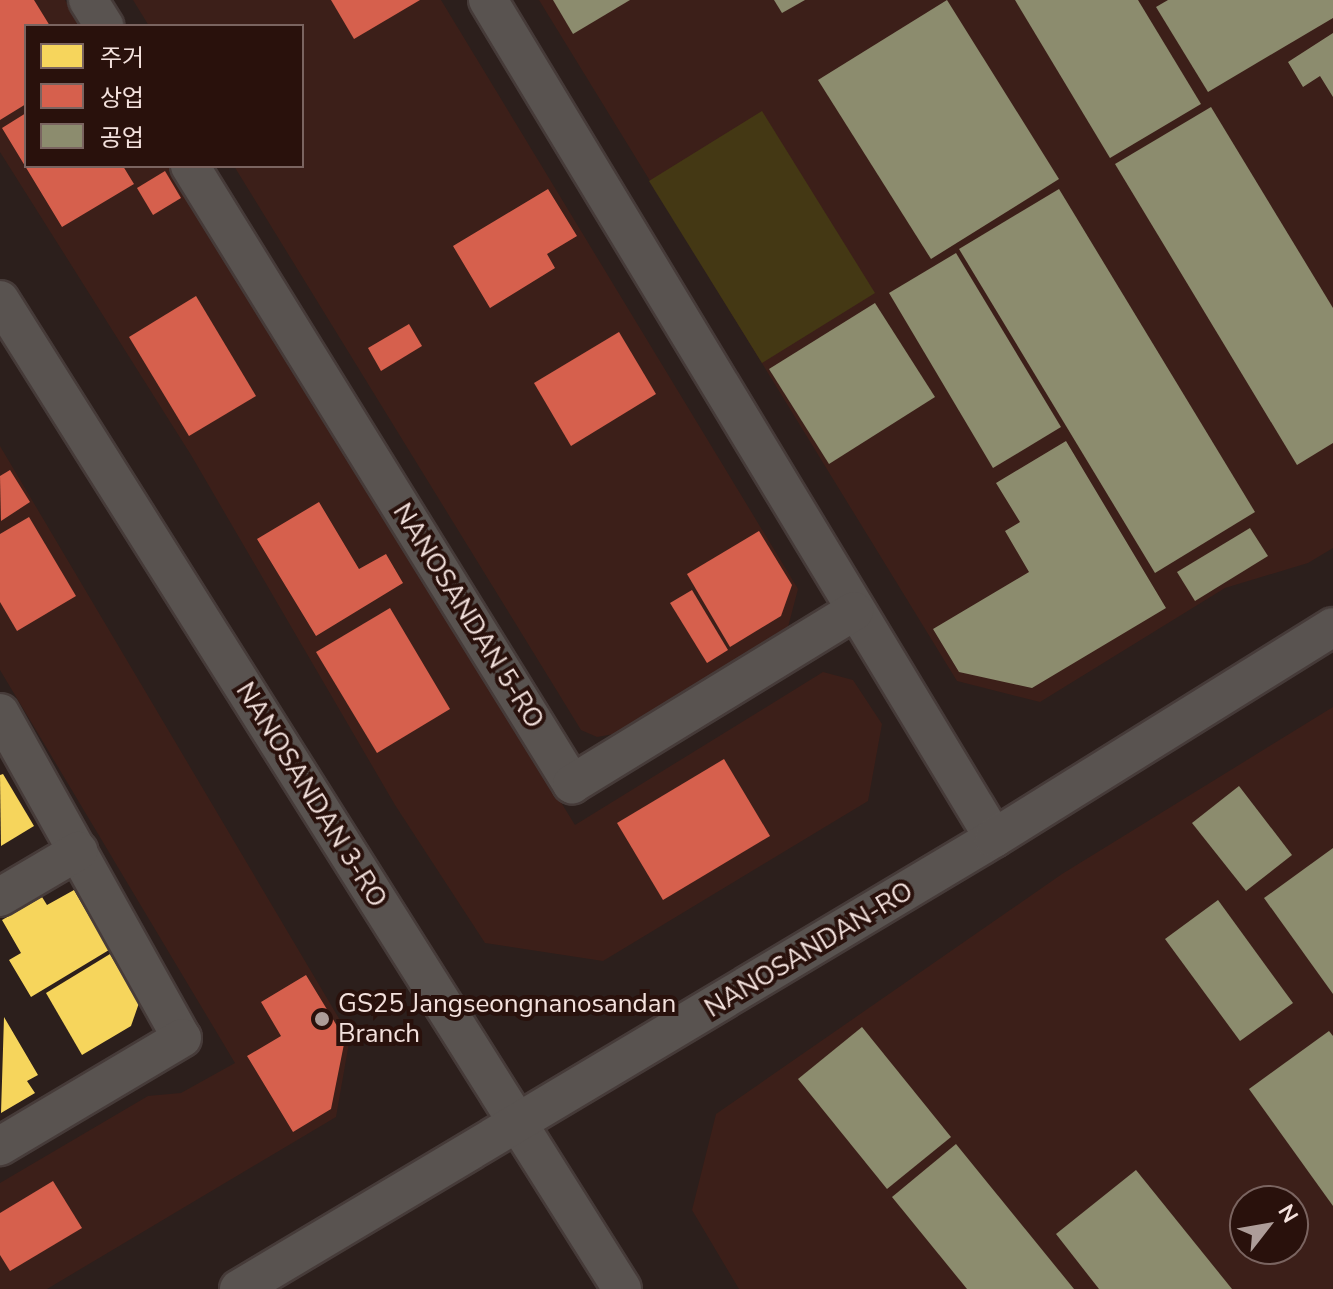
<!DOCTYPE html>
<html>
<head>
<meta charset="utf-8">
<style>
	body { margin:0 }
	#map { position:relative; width:1333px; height:1289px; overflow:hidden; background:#2c1f1c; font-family:"Nunito Sans","Noto Sans KR",sans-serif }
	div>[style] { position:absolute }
	.built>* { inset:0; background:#3c1f19 }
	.green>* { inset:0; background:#443814 }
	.homes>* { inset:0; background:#f6d55c }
	.shops>* { inset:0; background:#d6604d }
	.industry>* { inset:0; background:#8c8c6e }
	.roads { filter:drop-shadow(2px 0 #463b39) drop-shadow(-2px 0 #463b39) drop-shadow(0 2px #463b39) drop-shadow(0 -2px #463b39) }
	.minor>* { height:38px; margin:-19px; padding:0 19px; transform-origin:19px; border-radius:19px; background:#595350 }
	.dots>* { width:22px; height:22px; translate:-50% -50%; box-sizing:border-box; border:4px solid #29110c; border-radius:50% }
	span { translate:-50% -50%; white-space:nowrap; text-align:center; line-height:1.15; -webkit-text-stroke:8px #29110c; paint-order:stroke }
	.street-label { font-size:26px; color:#f3e1dd }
	.poi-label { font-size:26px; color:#f3e1dd }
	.left { translate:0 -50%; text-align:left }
	.legend { position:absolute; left:24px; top:24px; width:280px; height:144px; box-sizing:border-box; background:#29110c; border:2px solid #7a6460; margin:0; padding:10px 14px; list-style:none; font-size:24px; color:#f3e1dd }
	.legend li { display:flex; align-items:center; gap:16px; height:40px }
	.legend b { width:40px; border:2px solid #7a6460 }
	.north { position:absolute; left:1229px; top:1185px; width:80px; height:80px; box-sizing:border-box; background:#29110c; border:2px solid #7a6460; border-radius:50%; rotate:59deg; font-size:22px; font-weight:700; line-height:32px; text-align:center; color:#f3e1dd }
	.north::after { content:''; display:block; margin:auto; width:28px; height:36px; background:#ad9d99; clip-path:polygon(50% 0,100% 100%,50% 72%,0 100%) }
</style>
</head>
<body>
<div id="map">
	<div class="built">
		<div style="clip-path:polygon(0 0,65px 0,81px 26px,26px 26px,26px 166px,168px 166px,575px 825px,823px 672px,853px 680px,882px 724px,868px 801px,603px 961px,485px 943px,395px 805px,191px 455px,0 152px)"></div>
		<div style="clip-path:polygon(133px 0,441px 0,798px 589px,788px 627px,614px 734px,597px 737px,581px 730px,234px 166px,302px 166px,302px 26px,149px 26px)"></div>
		<div style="clip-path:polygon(539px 0,1333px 0,1333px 548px,1308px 563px,1225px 588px,1040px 702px,957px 681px)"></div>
		<div style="clip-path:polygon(0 446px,350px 1037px,336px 1117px,47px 1289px,0 1289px,0 1183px,148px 1096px,181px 1093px,235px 1063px,0 670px)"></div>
		<div style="clip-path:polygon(evenodd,1333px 707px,1333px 1289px,739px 1289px,692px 1210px,716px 1114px,1062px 874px,1333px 707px,1245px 1201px,1293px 1201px,1293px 1249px,1245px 1249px,1245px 1201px)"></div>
	</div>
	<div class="green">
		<div style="clip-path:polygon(762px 111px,875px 293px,762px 363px,649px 181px)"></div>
	</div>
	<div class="homes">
		<div style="clip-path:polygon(3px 774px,34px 826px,1px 846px,0 775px)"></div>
		<div style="clip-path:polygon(74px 890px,109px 950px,31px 997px,9px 960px,21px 953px,2px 920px,42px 897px,47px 905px)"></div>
		<div style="clip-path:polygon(110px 954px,139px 1003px,131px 1026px,82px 1055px,46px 993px)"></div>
		<div style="clip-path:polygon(4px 1017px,38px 1075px,27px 1081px,35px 1093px,1px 1113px)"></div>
	</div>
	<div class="shops">
		<div style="clip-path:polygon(0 0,34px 0,50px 26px,26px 26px,26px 104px,0 120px)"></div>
		<div style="clip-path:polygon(331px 0,420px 0,354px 39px)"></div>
		<div style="clip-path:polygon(26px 113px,26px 166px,123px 166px,134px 184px,62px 227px,2px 128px)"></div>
		<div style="clip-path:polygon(165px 171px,181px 198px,153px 215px,137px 188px)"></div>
		<div style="clip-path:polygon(548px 189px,577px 236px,547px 254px,555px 268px,490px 308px,453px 246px)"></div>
		<div style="clip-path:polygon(196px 296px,256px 396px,189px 436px,129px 337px)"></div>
		<div style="clip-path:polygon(409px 324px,422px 346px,381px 371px,368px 348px)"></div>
		<div style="clip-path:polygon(619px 332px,656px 394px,571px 446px,534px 383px)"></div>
		<div style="clip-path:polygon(10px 470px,30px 502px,1px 521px,0 476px)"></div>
		<div style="clip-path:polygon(319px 502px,359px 569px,386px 554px,403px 583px,316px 636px,257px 539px)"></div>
		<div style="clip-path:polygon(29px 517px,76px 596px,17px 631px,0 602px,0 534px)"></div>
		<div style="clip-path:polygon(759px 531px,792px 585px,781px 616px,730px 647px,687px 574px)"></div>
		<div style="clip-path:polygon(692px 590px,728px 650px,707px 663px,670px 603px)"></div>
		<div style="clip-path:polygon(390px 608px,450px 709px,377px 753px,316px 652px)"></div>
		<div style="clip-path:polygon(724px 759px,770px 836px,663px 900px,617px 823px)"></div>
		<div style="clip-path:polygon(306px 975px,345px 1039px,331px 1109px,293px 1132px,247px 1056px,281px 1036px,261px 1002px)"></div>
		<div style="clip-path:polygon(53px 1181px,82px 1228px,10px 1271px,0 1255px,0 1213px)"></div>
	</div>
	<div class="industry">
		<div style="clip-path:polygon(553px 0,630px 0,573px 34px)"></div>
		<div style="clip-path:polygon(774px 0,805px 0,782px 13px)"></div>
		<div style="clip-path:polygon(947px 0,1059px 179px,931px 259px,818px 80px)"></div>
		<div style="clip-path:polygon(1015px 0,1138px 0,1201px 104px,1110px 158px)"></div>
		<div style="clip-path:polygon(1168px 0,1333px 0,1333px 18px,1208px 92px,1156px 7px)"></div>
		<div style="clip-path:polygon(1333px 33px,1333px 97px,1320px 76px,1303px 87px,1288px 62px)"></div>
		<div style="clip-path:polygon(1211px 107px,1333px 308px,1333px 443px,1297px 465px,1115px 164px)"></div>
		<div style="clip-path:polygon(1059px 189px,1255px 512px,1155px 573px,959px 249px)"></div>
		<div style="clip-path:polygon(956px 253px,1061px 427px,993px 468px,889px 293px)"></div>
		<div style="clip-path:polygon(875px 303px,935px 397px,829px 464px,769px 369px)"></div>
		<div style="clip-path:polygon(1066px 441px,1166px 608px,1032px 688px,959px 672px,933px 629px,1029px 572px,1005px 531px,1020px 522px,996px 483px)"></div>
		<div style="clip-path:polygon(1250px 528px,1268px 556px,1195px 601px,1177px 572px)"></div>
		<div style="clip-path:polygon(1239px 786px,1292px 855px,1246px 891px,1192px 823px)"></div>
		<div style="clip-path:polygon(1333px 848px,1333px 994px,1264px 898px)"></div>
		<div style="clip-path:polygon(1218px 900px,1293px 1003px,1240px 1041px,1165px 939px)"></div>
		<div style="clip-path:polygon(862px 1027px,951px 1137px,887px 1189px,798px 1079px)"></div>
		<div style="clip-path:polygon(1329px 1031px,1333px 1036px,1333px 1206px,1249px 1089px)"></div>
		<div style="clip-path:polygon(956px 1144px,1074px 1289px,967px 1289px,892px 1197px)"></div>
		<div style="clip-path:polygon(1136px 1170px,1232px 1289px,1099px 1289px,1056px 1234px)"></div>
	</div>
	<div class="roads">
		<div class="minor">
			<div style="left:88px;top:0;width:31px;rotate:58deg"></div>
			<div style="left:488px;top:0;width:979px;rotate:58.88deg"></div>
			<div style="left:190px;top:166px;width:727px;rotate:58.28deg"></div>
			<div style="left:572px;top:784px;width:331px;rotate:-31.5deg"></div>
			<div style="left:0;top:300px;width:1168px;rotate:57.83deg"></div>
			<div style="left:0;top:713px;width:372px;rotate:60.8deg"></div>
			<div style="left:182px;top:1038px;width:212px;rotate:149.3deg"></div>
			<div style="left:0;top:897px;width:91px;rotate:-30.5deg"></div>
			<div style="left:239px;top:1289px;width:879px;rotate:-30.85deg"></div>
			<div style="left:994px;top:838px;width:399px;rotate:-31.9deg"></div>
		</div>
	</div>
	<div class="dots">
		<div style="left:322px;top:1019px;background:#ad9d99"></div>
	</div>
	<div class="street-label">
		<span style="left:468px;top:616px;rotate:58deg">NANOSANDAN 5-RO</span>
		<span style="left:311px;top:795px;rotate:58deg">NANOSANDAN 3-RO</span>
		<span style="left:809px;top:950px;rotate:-31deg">NANOSANDAN-RO</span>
	</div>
	<div class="poi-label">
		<span class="left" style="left:338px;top:1019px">GS25 Jangseongnanosandan<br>Branch</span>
	</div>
	<ul class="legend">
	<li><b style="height:22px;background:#f6d55c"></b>주거</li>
	<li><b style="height:22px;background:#d6604d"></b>상업</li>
	<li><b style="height:22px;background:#8c8c6e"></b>공업</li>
	</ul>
	<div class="north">N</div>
</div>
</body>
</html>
